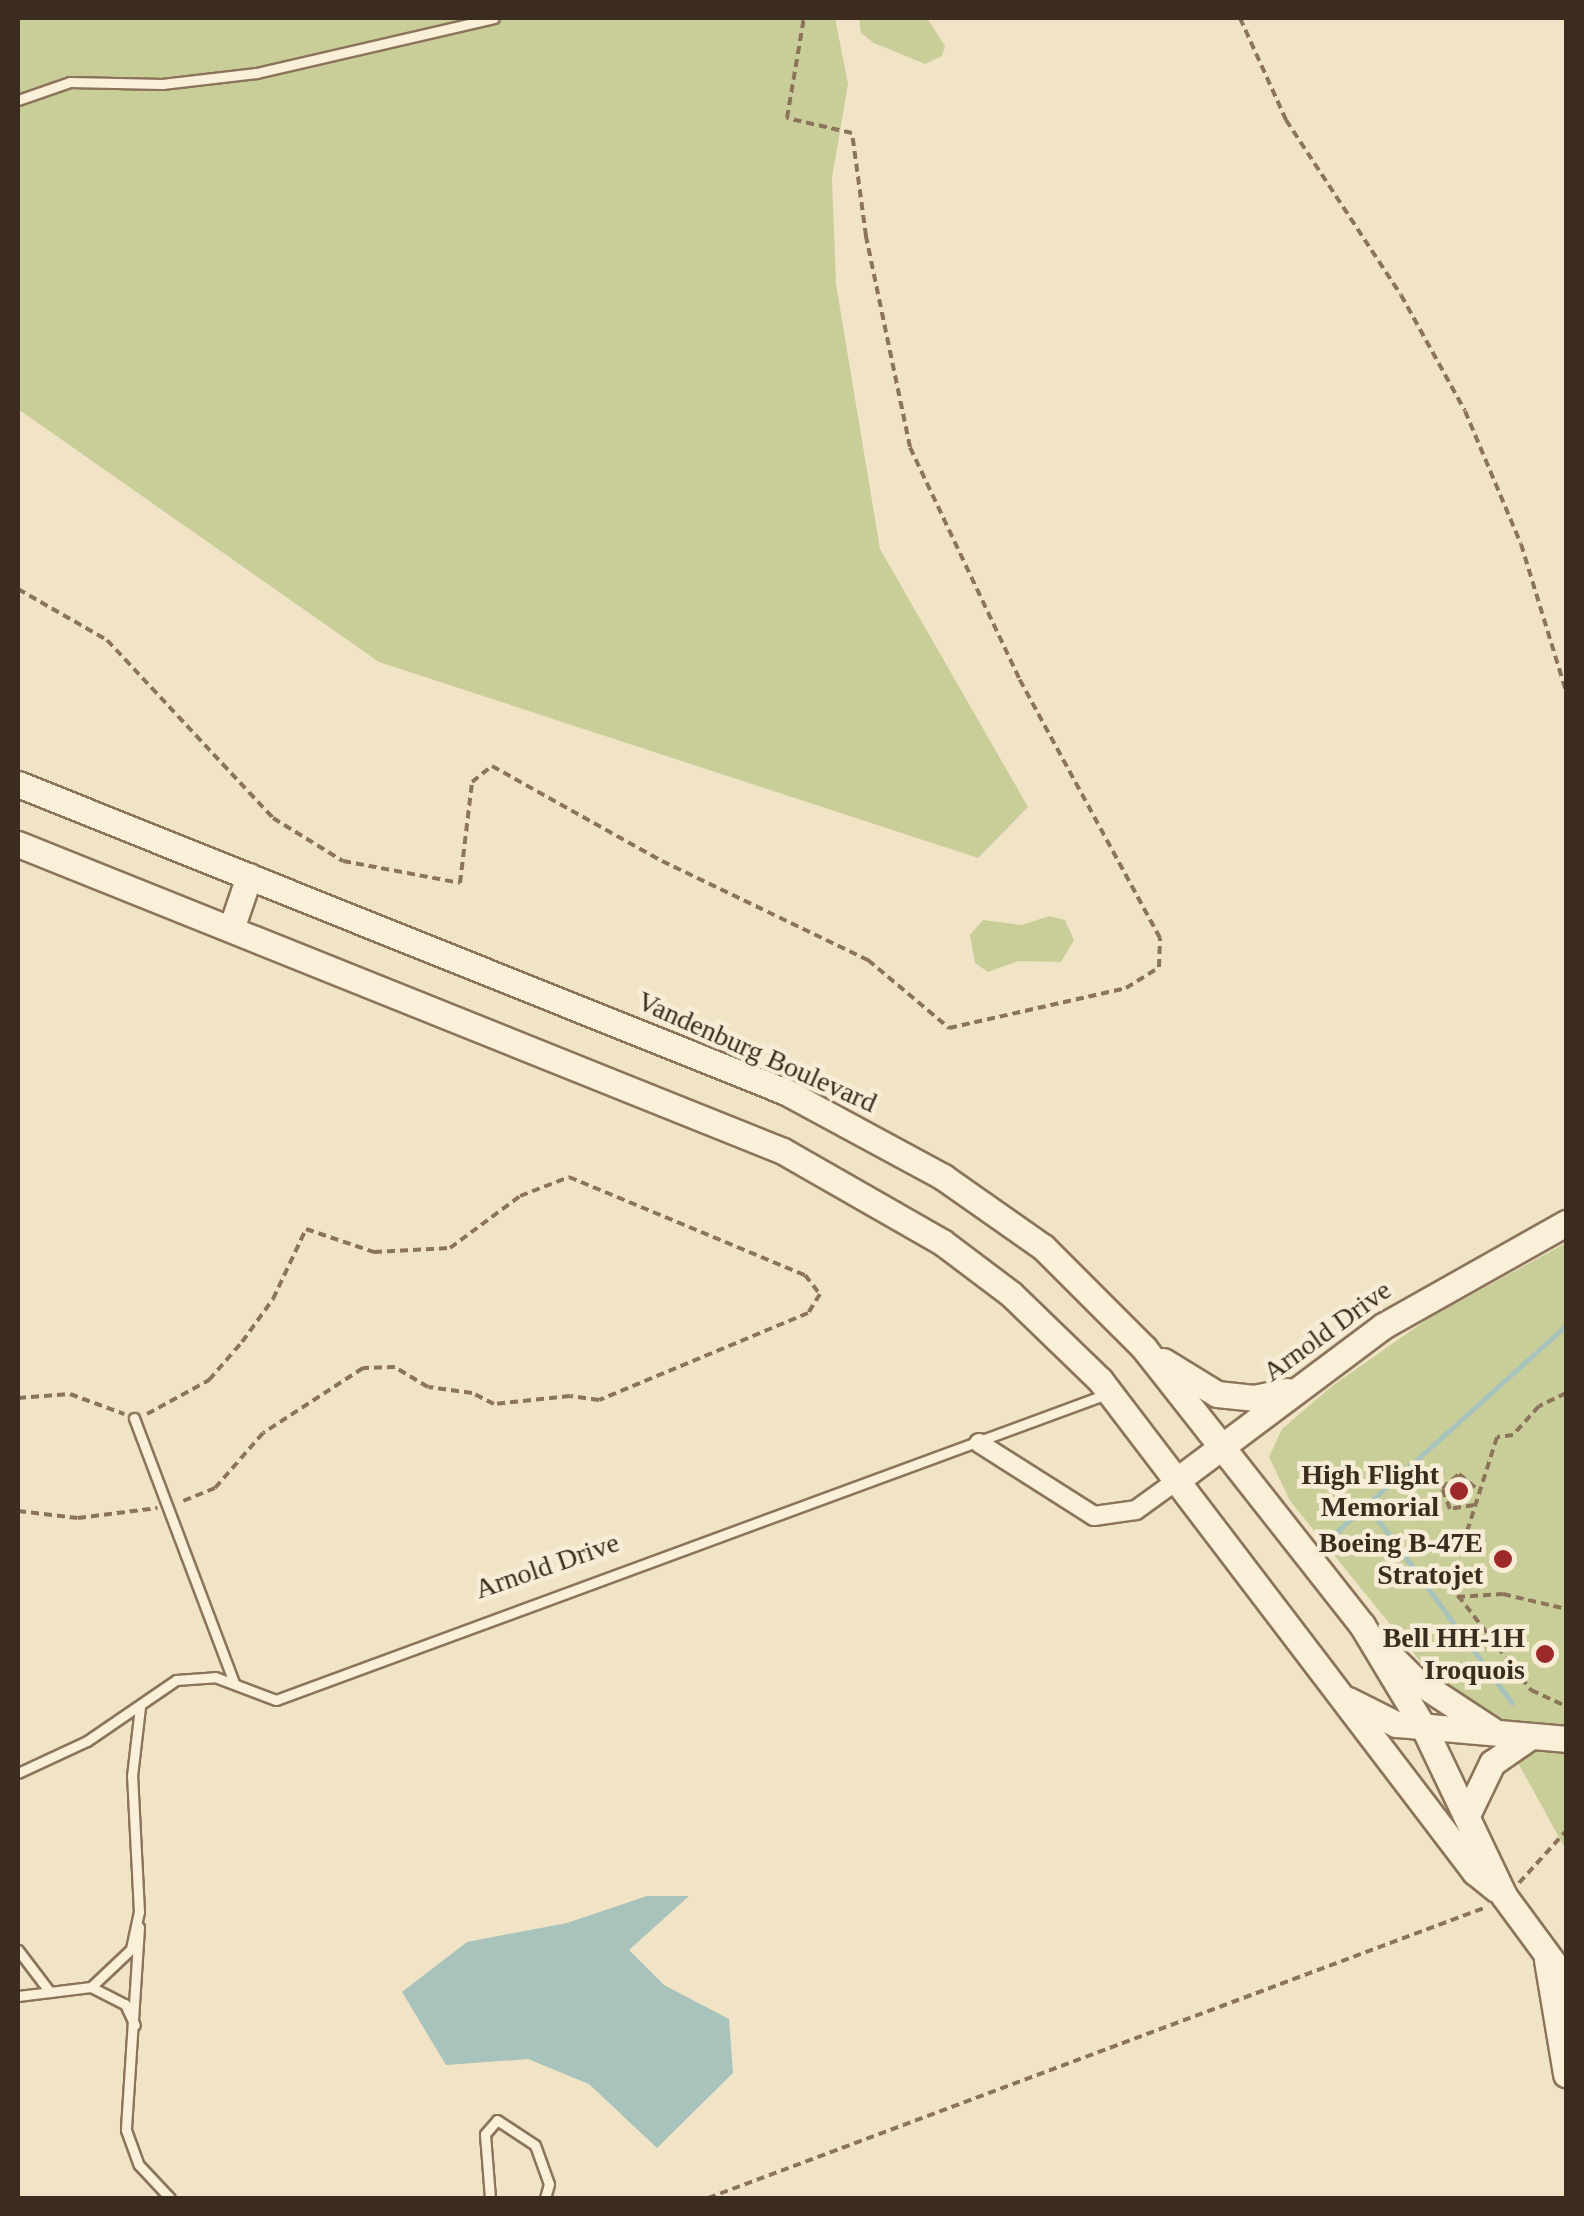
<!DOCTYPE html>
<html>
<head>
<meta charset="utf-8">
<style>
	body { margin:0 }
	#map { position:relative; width:1584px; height:2216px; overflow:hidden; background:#f0e3c6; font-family:"Times New Roman",serif }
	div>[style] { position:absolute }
	.green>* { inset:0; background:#c9ce99 }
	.water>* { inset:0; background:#a7c3bb }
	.stream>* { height:5px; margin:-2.5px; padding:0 2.5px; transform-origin:2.5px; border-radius:2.5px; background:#a7c3bb }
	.path>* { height:4px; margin-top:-2px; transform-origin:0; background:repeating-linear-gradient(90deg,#8c745b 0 8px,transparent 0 13px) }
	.roads { filter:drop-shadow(2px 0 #8c745b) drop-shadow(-2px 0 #8c745b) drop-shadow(0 2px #8c745b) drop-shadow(0 -2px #8c745b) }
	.lane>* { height:9px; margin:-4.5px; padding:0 4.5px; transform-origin:4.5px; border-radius:4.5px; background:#faf0da }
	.street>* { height:18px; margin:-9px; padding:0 9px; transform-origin:9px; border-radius:9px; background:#faf0da }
	.secondary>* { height:25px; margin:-12.5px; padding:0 12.5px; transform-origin:12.5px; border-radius:12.5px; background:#faf0da }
	.dots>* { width:28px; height:28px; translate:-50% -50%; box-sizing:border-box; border:5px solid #f7edd6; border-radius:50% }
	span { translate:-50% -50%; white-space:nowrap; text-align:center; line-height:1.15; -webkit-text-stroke:9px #f7edd6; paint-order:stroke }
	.street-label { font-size:28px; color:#3b2c1f }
	.poi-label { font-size:28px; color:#3b2c1f; font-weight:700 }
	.right { translate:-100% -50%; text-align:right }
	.frame { position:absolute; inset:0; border:20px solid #3b2c1f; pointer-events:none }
</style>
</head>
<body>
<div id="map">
	<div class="green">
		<div style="clip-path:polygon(18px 18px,835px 18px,848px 84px,832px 178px,836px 284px,880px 549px,1028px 807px,978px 858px,379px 662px,18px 409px)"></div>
		<div style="clip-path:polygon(859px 18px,927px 18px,945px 46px,942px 56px,925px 64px,874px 43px,861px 33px)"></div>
		<div style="clip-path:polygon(1049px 916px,1065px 920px,1074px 940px,1061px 962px,1019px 961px,988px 972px,975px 963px,970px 935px,983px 920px,1022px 925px)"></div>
		<div style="clip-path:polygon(1566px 1243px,1566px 1850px,1517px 1761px,1433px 1677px,1290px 1501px,1269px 1457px,1282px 1429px,1332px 1386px,1429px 1318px)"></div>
	</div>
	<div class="water">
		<div style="clip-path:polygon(647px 1896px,689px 1896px,629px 1950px,664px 1985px,729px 2019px,733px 2073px,657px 2148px,589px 2084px,528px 2059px,446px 2065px,402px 1992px,467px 1942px,567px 1923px)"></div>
	</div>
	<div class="stream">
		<div style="left:1367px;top:1505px;width:245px;rotate:53.8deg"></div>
		<div style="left:1332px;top:1536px;width:315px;rotate:-42deg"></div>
	</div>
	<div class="path">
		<div style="left:1240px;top:18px;width:112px;rotate:65.7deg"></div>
		<div style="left:1286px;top:120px;width:209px;rotate:56.7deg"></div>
		<div style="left:1401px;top:295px;width:132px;rotate:61.1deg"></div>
		<div style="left:1465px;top:411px;width:144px;rotate:67.2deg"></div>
		<div style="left:1521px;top:544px;width:154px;rotate:73deg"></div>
		<div style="left:18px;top:589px;width:103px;rotate:29.8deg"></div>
		<div style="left:107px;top:640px;width:243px;rotate:47deg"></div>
		<div style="left:273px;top:818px;width:82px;rotate:31.6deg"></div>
		<div style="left:343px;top:861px;width:119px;rotate:10.6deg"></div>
		<div style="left:460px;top:883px;width:102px;rotate:-83.2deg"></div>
		<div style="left:472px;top:782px;width:26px;rotate:-39deg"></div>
		<div style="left:492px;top:766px;width:195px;rotate:29.2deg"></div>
		<div style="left:662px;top:861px;width:229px;rotate:25.7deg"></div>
		<div style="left:868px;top:960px;width:106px;rotate:40deg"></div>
		<div style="left:949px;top:1028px;width:181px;rotate:-12.7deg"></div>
		<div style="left:1126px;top:988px;width:39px;rotate:-32deg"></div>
		<div style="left:1159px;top:967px;width:29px;rotate:-88deg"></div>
		<div style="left:1160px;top:938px;width:296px;rotate:-118.5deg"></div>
		<div style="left:1019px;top:678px;width:255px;rotate:-115.3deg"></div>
		<div style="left:910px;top:447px;width:216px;rotate:-101.8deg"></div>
		<div style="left:866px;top:236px;width:104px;rotate:-97.7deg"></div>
		<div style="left:852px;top:133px;width:67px;rotate:-167deg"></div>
		<div style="left:787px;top:118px;width:101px;rotate:-80.4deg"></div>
		<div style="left:1566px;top:1393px;width:30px;rotate:154deg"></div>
		<div style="left:1539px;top:1406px;width:39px;rotate:132deg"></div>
		<div style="left:1513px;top:1435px;width:16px;rotate:173deg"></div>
		<div style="left:1497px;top:1437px;width:155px;rotate:107.6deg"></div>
		<div style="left:1450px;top:1585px;width:133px;rotate:52.4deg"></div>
		<div style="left:1531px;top:1690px;width:38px;rotate:25deg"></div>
		<div style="left:18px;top:1398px;width:52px;rotate:-4.4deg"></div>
		<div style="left:70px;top:1394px;width:58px;rotate:20.3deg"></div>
		<div style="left:147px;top:1414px;width:71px;rotate:-28.7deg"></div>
		<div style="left:209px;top:1380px;width:50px;rotate:-49deg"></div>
		<div style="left:242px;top:1342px;width:53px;rotate:-54.2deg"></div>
		<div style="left:273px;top:1299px;width:77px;rotate:-64.8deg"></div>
		<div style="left:306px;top:1229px;width:72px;rotate:18.7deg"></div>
		<div style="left:374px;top:1252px;width:76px;rotate:-3deg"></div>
		<div style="left:450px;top:1248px;width:87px;rotate:-36.6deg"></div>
		<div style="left:520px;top:1196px;width:53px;rotate:-21.2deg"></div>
		<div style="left:569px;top:1177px;width:256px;rotate:22.6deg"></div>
		<div style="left:805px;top:1275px;width:24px;rotate:52deg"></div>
		<div style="left:820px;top:1294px;width:22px;rotate:122deg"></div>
		<div style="left:808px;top:1313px;width:226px;rotate:157.4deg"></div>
		<div style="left:599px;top:1400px;width:29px;rotate:-172deg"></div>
		<div style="left:570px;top:1396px;width:76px;rotate:174deg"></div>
		<div style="left:494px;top:1404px;width:25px;rotate:-153deg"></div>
		<div style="left:472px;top:1393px;width:44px;rotate:-172.2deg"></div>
		<div style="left:428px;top:1387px;width:39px;rotate:-149deg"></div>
		<div style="left:395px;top:1367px;width:32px;rotate:178deg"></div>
		<div style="left:363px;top:1368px;width:119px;rotate:147deg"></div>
		<div style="left:263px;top:1433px;width:73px;rotate:131.1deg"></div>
		<div style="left:215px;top:1488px;width:38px;rotate:158deg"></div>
		<div style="left:1474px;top:1505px;width:24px;rotate:171deg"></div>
		<div style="left:1450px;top:1509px;width:22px;rotate:-111deg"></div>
		<div style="left:1442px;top:1488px;width:22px;rotate:-39deg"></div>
		<div style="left:1459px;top:1474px;width:25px;rotate:40deg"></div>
		<div style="left:18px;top:1511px;width:60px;rotate:6.7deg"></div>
		<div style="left:78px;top:1518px;width:80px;rotate:-7.2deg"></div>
		<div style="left:1457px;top:1597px;width:46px;rotate:-3.7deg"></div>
		<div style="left:1503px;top:1594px;width:65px;rotate:13.4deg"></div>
		<div style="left:1519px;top:1883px;width:70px;rotate:-47.9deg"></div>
		<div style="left:708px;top:2198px;width:828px;rotate:-20.49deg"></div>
	</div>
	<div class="roads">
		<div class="lane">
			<div style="left:18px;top:100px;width:55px;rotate:-19.1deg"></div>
			<div style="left:70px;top:82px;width:92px;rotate:1.2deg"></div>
			<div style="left:162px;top:84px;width:95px;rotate:-6.7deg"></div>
			<div style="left:256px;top:73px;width:244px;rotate:-13deg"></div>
			<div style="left:134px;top:1418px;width:282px;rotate:69.3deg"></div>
			<div style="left:18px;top:1773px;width:76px;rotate:-24.9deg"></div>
			<div style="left:87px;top:1741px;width:108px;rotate:-34.4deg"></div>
			<div style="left:176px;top:1680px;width:39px;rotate:-4deg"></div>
			<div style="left:215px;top:1677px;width:65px;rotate:20.7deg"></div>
			<div style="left:276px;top:1700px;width:886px;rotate:-20.22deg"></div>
			<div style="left:139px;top:1927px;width:203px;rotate:93.7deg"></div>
			<div style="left:126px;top:2130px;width:37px;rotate:70deg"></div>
			<div style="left:139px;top:2165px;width:45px;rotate:46.8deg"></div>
			<div style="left:18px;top:1950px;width:53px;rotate:52.7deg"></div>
			<div style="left:50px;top:1992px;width:41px;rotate:-7deg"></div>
			<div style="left:91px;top:1987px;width:55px;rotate:-43.5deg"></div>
			<div style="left:131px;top:1949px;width:38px;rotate:-78deg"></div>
			<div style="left:139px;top:1912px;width:136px;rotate:-92.9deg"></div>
			<div style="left:132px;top:1776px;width:69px;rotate:-83.4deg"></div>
			<div style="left:91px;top:1987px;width:38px;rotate:27deg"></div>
			<div style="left:125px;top:2004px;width:23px;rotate:65deg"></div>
			<div style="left:18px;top:1996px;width:32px;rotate:-7deg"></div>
			<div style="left:490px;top:2198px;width:64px;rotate:-94.5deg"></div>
			<div style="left:485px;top:2134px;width:18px;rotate:-49deg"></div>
			<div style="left:497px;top:2120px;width:45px;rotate:33.3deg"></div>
			<div style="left:535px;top:2145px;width:41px;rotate:70.3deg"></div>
			<div style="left:549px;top:2184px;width:15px;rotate:106deg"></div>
		</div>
		<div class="street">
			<div style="left:979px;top:1443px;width:136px;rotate:32.4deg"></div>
			<div style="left:1094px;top:1516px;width:42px;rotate:-8.1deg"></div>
			<div style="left:1136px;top:1510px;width:49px;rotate:-35.9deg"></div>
		</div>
		<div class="secondary">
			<div style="left:18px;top:784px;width:827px;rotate:21.85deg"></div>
			<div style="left:786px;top:1092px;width:179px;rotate:28.4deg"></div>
			<div style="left:943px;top:1177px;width:122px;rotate:35deg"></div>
			<div style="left:1043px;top:1247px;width:143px;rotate:45deg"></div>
			<div style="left:1144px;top:1348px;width:352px;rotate:51.8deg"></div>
			<div style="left:1362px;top:1625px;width:120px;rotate:59deg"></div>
			<div style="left:1424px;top:1728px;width:186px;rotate:64.5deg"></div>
			<div style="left:1504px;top:1896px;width:104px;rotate:53.6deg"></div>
			<div style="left:18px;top:844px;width:824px;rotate:21.87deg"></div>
			<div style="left:783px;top:1151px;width:183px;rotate:29.8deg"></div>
			<div style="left:942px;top:1242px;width:86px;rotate:37deg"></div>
			<div style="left:1011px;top:1294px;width:124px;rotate:44deg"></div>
			<div style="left:1100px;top:1380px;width:619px;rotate:52.69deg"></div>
			<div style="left:1475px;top:1872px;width:27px;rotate:39deg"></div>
			<div style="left:231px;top:929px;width:56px;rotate:-71.2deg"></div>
			<div style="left:1163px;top:1361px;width:63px;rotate:31.4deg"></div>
			<div style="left:1217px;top:1394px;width:37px;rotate:6deg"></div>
			<div style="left:1254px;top:1398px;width:34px;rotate:-12deg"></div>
			<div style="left:1176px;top:1481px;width:259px;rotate:-36.8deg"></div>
			<div style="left:1383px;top:1326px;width:210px;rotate:-29.4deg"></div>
			<div style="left:1391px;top:1656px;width:33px;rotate:45deg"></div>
			<div style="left:1414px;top:1679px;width:93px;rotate:33.2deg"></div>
			<div style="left:1348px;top:1700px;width:54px;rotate:26.6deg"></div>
			<div style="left:1396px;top:1724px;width:171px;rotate:5deg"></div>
			<div style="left:1467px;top:1815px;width:58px;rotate:-64.3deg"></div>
			<div style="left:1492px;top:1763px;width:47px;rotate:-34.7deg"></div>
			<div style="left:1547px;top:1960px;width:116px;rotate:80.5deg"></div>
		</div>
	</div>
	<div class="dots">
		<div style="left:1459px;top:1491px;background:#9d292b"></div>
		<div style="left:1503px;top:1559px;background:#9d292b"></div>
		<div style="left:1545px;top:1654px;background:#9d292b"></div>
	</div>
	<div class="street-label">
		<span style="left:757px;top:1052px;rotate:24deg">Vandenburg Boulevard</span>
		<span style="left:1327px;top:1331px;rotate:-36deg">Arnold Drive</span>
		<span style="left:547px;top:1566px;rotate:-19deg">Arnold Drive</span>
	</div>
	<div class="poi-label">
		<span class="right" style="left:1439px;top:1491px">High Flight<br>Memorial</span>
		<span class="right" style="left:1483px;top:1559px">Boeing B-47E<br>Stratojet</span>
		<span class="right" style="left:1525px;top:1654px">Bell HH-1H<br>Iroquois</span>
	</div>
	<div class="frame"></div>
</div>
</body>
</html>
